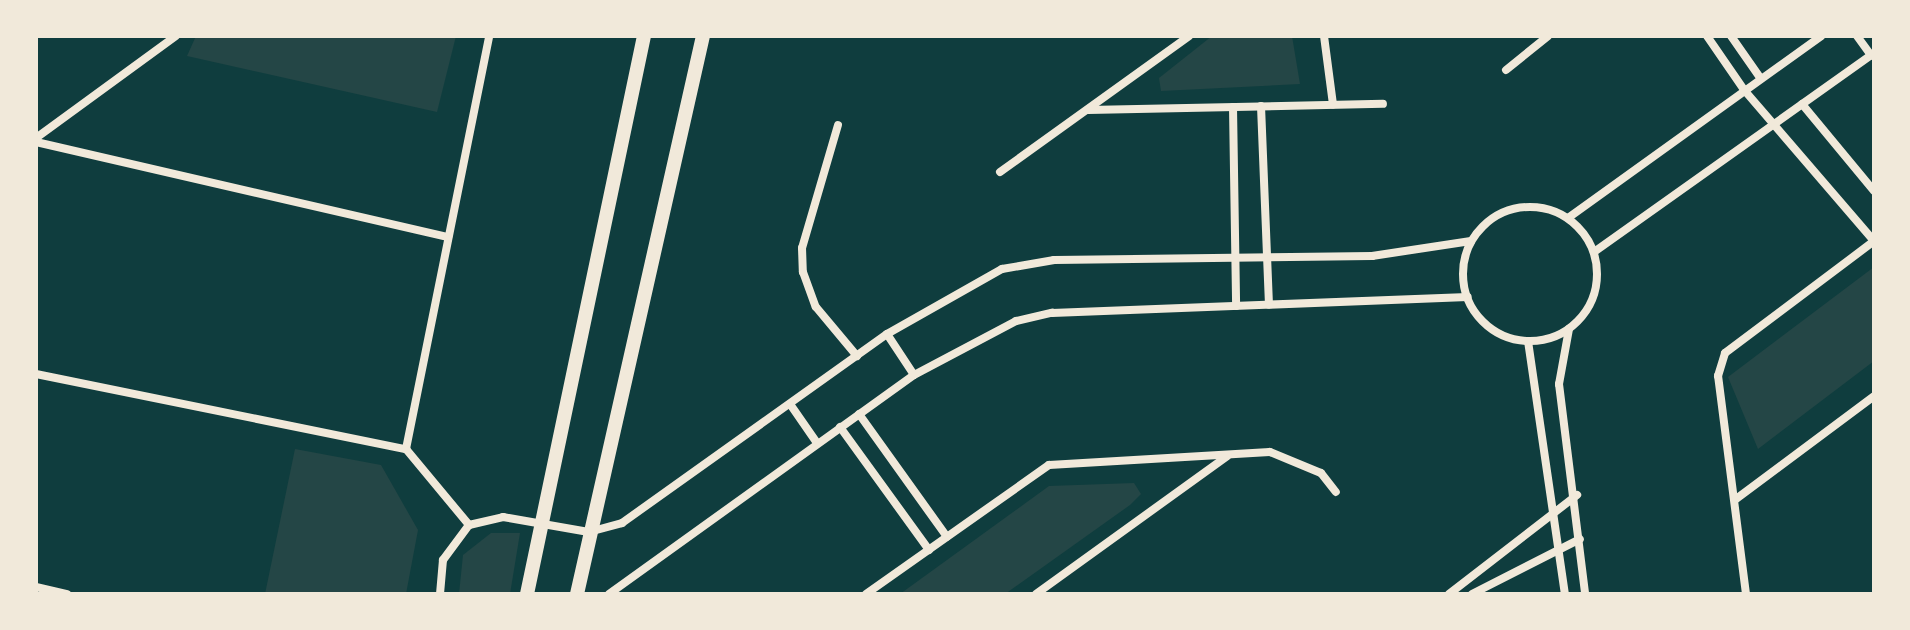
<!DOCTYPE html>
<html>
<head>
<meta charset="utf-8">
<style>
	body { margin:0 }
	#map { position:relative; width:1910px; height:630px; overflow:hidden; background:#0f3d3e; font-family:Spectral,serif }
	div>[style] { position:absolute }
	.green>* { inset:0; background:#244646 }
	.minor>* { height:8px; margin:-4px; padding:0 4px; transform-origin:4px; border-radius:4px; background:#f1e9da }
	.minor>.ring { margin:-4px; padding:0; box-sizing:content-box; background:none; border:8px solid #f1e9da; border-radius:50% }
	.tertiary>* { height:14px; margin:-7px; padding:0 7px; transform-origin:7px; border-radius:7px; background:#f1e9da }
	span { translate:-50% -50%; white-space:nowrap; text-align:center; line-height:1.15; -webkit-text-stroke:8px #f1e9da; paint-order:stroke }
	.frame { position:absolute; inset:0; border:38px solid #f1e9da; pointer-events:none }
</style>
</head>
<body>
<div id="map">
	<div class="green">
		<div style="clip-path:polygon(196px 36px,456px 36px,437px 112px,187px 56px)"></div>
		<div style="clip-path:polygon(1212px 36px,1292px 36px,1300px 84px,1161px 91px,1159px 78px)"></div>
		<div style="clip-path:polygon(1874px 267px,1874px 361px,1758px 449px,1728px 377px)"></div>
		<div style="clip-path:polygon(295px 449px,381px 465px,418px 530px,406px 594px,265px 594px)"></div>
		<div style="clip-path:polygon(1134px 483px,1141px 494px,1130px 505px,1005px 594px,900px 594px,1049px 486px)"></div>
		<div style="clip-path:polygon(491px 533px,520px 533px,510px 594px,459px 594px,463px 555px)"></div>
	</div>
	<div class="minor">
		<div style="left:1324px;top:36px;width:69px;rotate:82.5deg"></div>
		<div style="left:1707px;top:36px;width:67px;rotate:55.4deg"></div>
		<div style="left:1745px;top:91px;width:198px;rotate:49.3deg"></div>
		<div style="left:1731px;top:36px;width:52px;rotate:55.1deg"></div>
		<div style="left:1857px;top:36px;width:24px;rotate:54deg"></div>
		<div style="left:1506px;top:70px;width:54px;rotate:-39deg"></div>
		<div style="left:1802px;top:104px;width:113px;rotate:50.4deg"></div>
		<div style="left:1261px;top:106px;width:199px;rotate:87.7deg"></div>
		<div style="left:1233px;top:107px;width:199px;rotate:89.1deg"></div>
		<div style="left:1088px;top:110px;width:295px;rotate:-1.2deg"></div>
		<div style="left:838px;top:125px;width:128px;rotate:106.3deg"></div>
		<div style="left:802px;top:248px;width:24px;rotate:88deg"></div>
		<div style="left:803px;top:272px;width:37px;rotate:70deg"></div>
		<div style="left:816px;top:307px;width:64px;rotate:50.1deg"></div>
		<div style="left:36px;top:138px;width:173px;rotate:-36.1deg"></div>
		<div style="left:36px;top:142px;width:423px;rotate:13deg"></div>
		<div style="left:1000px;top:172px;width:233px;rotate:-35.7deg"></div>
		<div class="ring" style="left:1463px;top:207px;width:126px;height:126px"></div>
		<div style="left:1568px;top:218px;width:312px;rotate:-35.7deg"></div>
		<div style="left:1594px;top:252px;width:344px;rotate:-35.4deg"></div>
		<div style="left:1569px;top:329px;width:56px;rotate:100.3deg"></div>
		<div style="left:1559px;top:384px;width:212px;rotate:82.9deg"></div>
		<div style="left:887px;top:334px;width:49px;rotate:56.6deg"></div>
		<div style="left:1528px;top:341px;width:256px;rotate:81.7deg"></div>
		<div style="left:36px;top:374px;width:378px;rotate:11.5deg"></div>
		<div style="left:406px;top:449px;width:99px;rotate:50.3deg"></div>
		<div style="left:790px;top:404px;width:47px;rotate:55.3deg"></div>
		<div style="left:859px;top:414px;width:151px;rotate:54.4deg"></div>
		<div style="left:840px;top:427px;width:152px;rotate:54.1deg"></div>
		<div style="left:406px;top:449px;width:421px;rotate:-78.6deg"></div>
		<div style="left:1736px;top:499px;width:172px;rotate:-36.7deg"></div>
		<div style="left:36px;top:587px;width:32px;rotate:13deg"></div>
		<div style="left:440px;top:594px;width:34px;rotate:-85deg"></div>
		<div style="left:443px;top:560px;width:44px;rotate:-53.4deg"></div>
		<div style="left:469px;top:525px;width:35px;rotate:-13deg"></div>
		<div style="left:503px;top:517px;width:87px;rotate:9.9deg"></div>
		<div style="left:589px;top:532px;width:34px;rotate:-15deg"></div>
		<div style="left:622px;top:523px;width:325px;rotate:-35.5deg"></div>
		<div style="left:887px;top:334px;width:132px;rotate:-29.5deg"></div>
		<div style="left:1002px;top:269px;width:53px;rotate:-9.8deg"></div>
		<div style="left:1054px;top:260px;width:318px;rotate:-0.7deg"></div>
		<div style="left:1372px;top:256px;width:100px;rotate:-8.6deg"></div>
		<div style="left:609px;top:594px;width:375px;rotate:-35.7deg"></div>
		<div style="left:914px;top:375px;width:115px;rotate:-27.9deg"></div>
		<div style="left:1016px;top:321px;width:37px;rotate:-13deg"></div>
		<div style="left:1052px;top:313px;width:416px;rotate:-2.2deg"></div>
		<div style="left:866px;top:594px;width:224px;rotate:-35.2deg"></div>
		<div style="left:1049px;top:465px;width:221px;rotate:-3.4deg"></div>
		<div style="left:1270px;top:452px;width:55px;rotate:22.4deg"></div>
		<div style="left:1321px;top:473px;width:24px;rotate:52deg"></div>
		<div style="left:1036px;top:594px;width:236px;rotate:-35.8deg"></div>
		<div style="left:1449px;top:594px;width:162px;rotate:-37.7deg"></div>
		<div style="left:1472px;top:594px;width:121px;rotate:-27deg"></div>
		<div style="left:1746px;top:594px;width:220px;rotate:-97.3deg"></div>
		<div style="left:1718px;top:376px;width:24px;rotate:-73deg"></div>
		<div style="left:1725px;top:353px;width:186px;rotate:-36.9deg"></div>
	</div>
	<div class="tertiary">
		<div style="left:527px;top:594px;width:570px;rotate:-78.16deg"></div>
		<div style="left:577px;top:594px;width:572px;rotate:-77.28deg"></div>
	</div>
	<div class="frame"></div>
</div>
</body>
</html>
